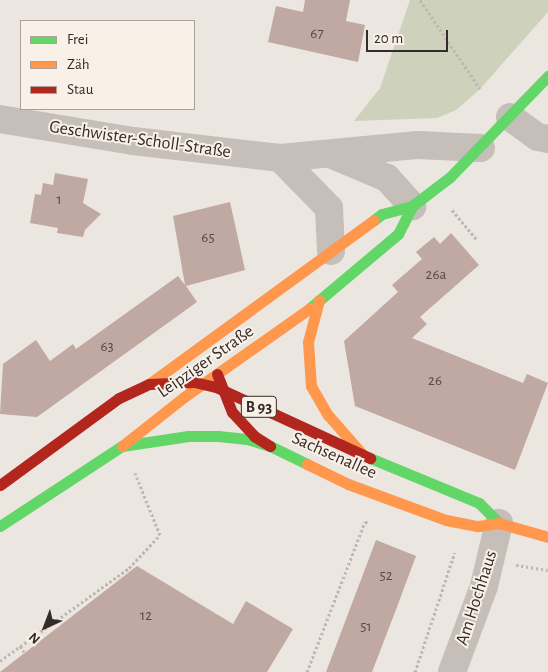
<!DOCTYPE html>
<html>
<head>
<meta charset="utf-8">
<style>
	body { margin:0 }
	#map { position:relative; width:548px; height:672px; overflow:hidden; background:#ece6e0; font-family:"Alegreya Sans",sans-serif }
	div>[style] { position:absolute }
	.green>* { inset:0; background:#ced1bb }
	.building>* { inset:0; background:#bfa9a2 }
	.path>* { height:3px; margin-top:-1.5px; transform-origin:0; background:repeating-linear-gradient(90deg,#beb6b2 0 2.5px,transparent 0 5px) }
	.street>* { height:28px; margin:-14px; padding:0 14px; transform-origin:14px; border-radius:14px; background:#c5beb9 }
	.fast>* { height:11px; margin:-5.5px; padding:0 5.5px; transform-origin:5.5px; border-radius:5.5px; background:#63d668 }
	.slow>* { height:11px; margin:-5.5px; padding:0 5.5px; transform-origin:5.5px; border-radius:5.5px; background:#ff974d }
	.jam>* { height:11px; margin:-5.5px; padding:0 5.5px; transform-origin:5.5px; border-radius:5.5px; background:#b3261e }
	span { translate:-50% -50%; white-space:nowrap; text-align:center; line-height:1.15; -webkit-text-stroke:4px #f9f0e7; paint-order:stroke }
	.number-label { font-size:15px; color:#584a46 }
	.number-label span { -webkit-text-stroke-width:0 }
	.shield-label span { padding:1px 4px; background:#f9f0e7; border:1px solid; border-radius:4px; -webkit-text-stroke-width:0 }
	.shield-label { font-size:16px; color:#352b28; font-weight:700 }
	.street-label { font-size:18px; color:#352b28 }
	.legend { position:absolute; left:20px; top:20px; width:175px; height:90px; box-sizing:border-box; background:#f9f0e7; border:1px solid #aba19b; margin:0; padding:6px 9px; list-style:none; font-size:15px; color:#352b28 }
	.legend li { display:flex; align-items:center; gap:10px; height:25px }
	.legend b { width:25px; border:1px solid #aba19b }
	.north { position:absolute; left:20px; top:602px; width:50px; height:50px; -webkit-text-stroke:4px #f9f0e7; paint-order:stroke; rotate:223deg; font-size:14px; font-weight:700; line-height:20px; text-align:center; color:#352b28 }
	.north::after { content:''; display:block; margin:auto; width:18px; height:22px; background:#352b28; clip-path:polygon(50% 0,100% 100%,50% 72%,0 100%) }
	.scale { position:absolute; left:366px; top:30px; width:82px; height:22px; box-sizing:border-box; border:2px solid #352b28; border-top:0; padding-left:6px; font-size:15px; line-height:18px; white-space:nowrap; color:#352b28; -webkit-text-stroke:4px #f9f0e7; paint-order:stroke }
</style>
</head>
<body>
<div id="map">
	<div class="green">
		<div style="clip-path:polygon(410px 0,548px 0,548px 12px,480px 89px,456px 110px,437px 118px,354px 121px,380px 88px)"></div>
	</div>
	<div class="building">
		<div style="clip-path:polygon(305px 0,350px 0,346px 21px,365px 25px,358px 62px,268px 42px,276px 6px,303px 12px)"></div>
		<div style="clip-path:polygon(55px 173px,88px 179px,83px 203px,101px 214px,85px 230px,83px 237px,57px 233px,58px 228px,30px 223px,35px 194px,41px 195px,43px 183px,53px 185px)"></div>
		<div style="clip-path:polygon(230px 202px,245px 270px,186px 286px,197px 302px,37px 417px,0 414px,3px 364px,36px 340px,50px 361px,73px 344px,76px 349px,178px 276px,185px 285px,173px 216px)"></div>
		<div style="clip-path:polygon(451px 233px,479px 265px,420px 317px,427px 324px,412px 338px,523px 383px,527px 374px,548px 383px,515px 470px,355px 406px,344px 341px,398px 292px,392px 285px,422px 259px,416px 252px,434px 237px,440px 244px)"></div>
		<div style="clip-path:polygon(376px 540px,416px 556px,397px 607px,372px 672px,326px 672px)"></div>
		<div style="clip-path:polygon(137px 566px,233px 624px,246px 601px,293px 629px,267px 672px,0 672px)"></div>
	</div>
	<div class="path">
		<div style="left:420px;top:0;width:107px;rotate:56deg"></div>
		<div style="left:452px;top:210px;width:39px;rotate:50deg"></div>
		<div style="left:516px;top:565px;width:32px;rotate:9deg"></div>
		<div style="left:20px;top:646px;width:7px;rotate:56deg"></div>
		<div style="left:0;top:661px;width:159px;rotate:-35.8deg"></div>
		<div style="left:129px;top:568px;width:45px;rotate:-46.8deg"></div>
		<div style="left:160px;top:535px;width:67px;rotate:-112deg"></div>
		<div style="left:307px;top:672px;width:161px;rotate:-68.9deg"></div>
		<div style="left:365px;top:522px;width:4px;rotate:14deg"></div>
		<div style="left:415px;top:672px;width:126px;rotate:-71.6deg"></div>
	</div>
	<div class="street">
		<div style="left:510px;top:117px;width:34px;rotate:36deg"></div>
		<div style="left:538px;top:137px;width:10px;rotate:11deg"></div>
		<div style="left:0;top:119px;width:135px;rotate:9.4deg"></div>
		<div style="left:133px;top:141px;width:148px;rotate:6.6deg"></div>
		<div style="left:280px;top:158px;width:139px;rotate:-5.4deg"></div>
		<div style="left:418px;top:145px;width:63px;rotate:2.7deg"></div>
		<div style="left:333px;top:155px;width:59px;rotate:23.1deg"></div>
		<div style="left:387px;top:178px;width:38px;rotate:48deg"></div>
		<div style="left:280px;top:158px;width:70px;rotate:45.6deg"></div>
		<div style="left:329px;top:208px;width:43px;rotate:87.3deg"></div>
		<div style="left:452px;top:672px;width:92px;rotate:-69.6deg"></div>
		<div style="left:484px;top:586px;width:65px;rotate:-76.6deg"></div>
	</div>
	<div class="fast">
		<div style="left:374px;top:220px;width:10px;rotate:-37deg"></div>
		<div style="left:382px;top:214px;width:31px;rotate:-15deg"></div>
		<div style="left:412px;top:206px;width:48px;rotate:-37.3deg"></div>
		<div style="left:450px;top:177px;width:141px;rotate:-45.9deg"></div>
		<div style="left:310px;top:308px;width:115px;rotate:-40.1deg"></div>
		<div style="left:398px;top:234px;width:31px;rotate:-63deg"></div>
		<div style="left:370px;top:458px;width:118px;rotate:22.4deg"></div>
		<div style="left:479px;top:503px;width:28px;rotate:45deg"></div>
		<div style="left:0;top:526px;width:146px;rotate:-33.3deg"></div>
		<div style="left:122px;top:446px;width:67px;rotate:-8.6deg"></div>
		<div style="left:188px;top:436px;width:30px"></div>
		<div style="left:218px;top:436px;width:29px;rotate:6deg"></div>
		<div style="left:247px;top:439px;width:24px;rotate:17deg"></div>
		<div style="left:270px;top:446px;width:41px;rotate:25.9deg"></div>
	</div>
	<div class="slow">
		<div style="left:319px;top:300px;width:43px;rotate:104.7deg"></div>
		<div style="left:308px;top:342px;width:44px;rotate:86.1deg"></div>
		<div style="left:311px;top:386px;width:34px;rotate:60deg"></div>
		<div style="left:328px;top:415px;width:53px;rotate:48.8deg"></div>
		<div style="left:149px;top:384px;width:278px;rotate:-36.1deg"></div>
		<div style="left:122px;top:446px;width:79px;rotate:-38.3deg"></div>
		<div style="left:184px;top:397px;width:154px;rotate:-35.2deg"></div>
		<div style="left:307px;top:464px;width:46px;rotate:26deg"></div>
		<div style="left:348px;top:484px;width:104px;rotate:20.2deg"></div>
		<div style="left:446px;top:520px;width:33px;rotate:11deg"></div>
		<div style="left:478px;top:526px;width:21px;rotate:-8deg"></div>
		<div style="left:499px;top:523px;width:51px;rotate:15.9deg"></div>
	</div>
	<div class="jam">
		<div style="left:217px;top:374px;width:41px;rotate:68.5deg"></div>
		<div style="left:232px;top:412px;width:33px;rotate:47deg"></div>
		<div style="left:254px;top:436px;width:19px;rotate:32deg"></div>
		<div style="left:0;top:485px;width:147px;rotate:-36.2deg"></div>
		<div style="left:119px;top:398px;width:33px;rotate:-25deg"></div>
		<div style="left:149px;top:384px;width:45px;rotate:-2.5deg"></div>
		<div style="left:194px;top:382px;width:23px;rotate:13deg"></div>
		<div style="left:216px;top:387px;width:170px;rotate:24.8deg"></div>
	</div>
	<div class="number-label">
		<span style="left:317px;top:34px">67</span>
		<span style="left:59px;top:200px">1</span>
		<span style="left:208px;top:238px">65</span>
		<span style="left:436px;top:275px">26a</span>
		<span style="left:107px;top:347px">63</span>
		<span style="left:435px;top:381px">26</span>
		<span style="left:386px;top:576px">52</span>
		<span style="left:146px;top:616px">12</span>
		<span style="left:366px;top:627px">51</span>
	</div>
	<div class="shield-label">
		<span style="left:259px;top:407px">B 93</span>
	</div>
	<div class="street-label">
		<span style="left:140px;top:140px;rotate:8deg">Geschwister-Scholl-Straße</span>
		<span style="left:206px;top:362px;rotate:-35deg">Leipziger Straße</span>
		<span style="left:334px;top:456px;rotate:24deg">Sachsenallee</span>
		<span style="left:477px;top:598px;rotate:-72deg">Am Hochhaus</span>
	</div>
	<ul class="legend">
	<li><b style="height:6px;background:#63d668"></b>Frei</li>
	<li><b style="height:6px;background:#ff974d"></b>Zäh</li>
	<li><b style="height:6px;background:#b3261e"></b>Stau</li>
	</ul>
	<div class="north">N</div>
	<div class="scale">20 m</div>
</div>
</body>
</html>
